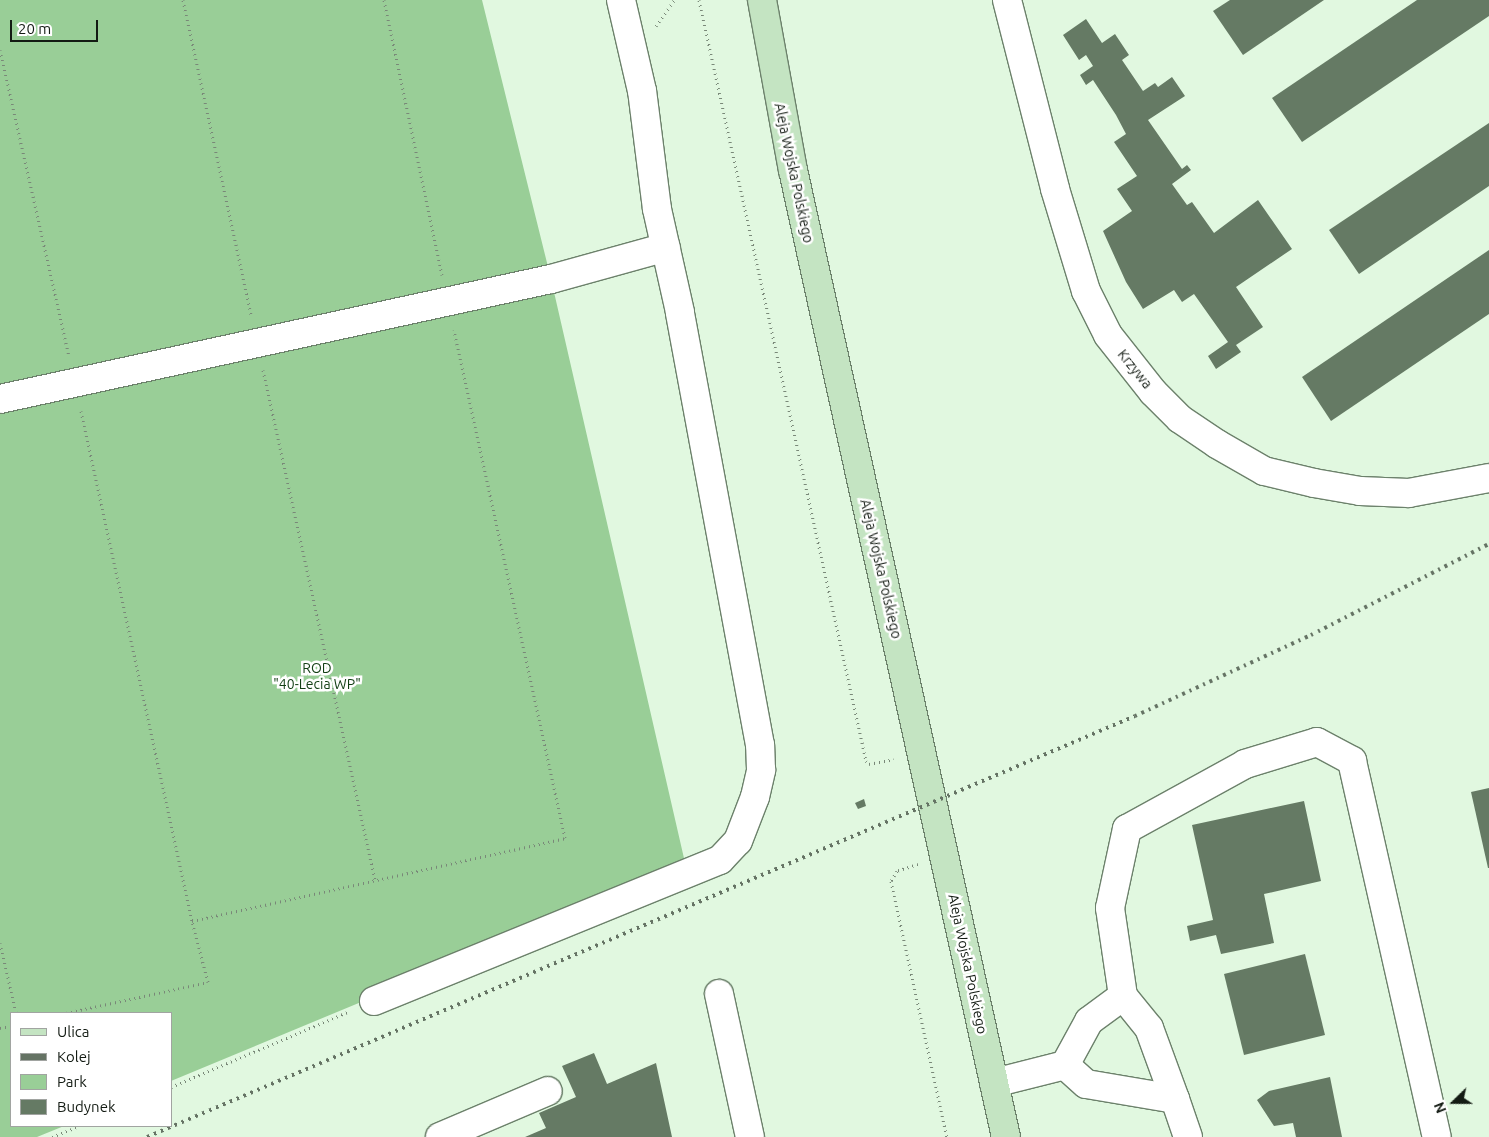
<!DOCTYPE html>
<html>
<head>
<meta charset="utf-8">
<style>
	body { margin:0 }
	#map { position:relative; width:1489px; height:1137px; overflow:hidden; background:#e1f8e0; font-family:Ubuntu,sans-serif }
	div>[style] { position:absolute }
	.green>* { inset:0; background:#99ce97 }
	.building>* { inset:0; background:#657a64 }
	.path>* { height:3px; margin-top:-1.5px; transform-origin:0; background:repeating-linear-gradient(90deg,#798878 0 1px,transparent 0 5px) }
	.roads { filter:drop-shadow(1px 0 #6c816b) drop-shadow(-1px 0 #6c816b) drop-shadow(0 1px #6c816b) drop-shadow(0 -1px #6c816b) }
	.minor>* { height:28px; margin:-14px; padding:0 14px; transform-origin:14px; border-radius:14px; background:#fff }
	.major>* { height:28px; margin:-14px; padding:0 14px; transform-origin:14px; border-radius:14px; background:#c4e4c2 }
	.rail>* { height:4px; margin-top:-2px; transform-origin:0; background:repeating-linear-gradient(90deg,#657364 0 2.5px,transparent 0 7.5px) }
	span { translate:-50% -50%; white-space:nowrap; text-align:center; line-height:1.15; -webkit-text-stroke:5px #fff; paint-order:stroke }
	.street-label { font-size:14px; color:#131b13 }
	.park-label { font-size:14px; color:#123f14 }
	.legend { position:absolute; left:10px; top:1012px; width:162px; height:115px; box-sizing:border-box; background:#fff; border:1px solid #a1a4a1; margin:0; padding:6px 9px; list-style:none; font-size:15px; color:#131b13 }
	.legend li { display:flex; align-items:center; gap:10px; height:25px }
	.legend b { width:25px; border:1px solid #a1a4a1 }
	.north { position:absolute; left:1429px; top:1077px; width:50px; height:50px; -webkit-text-stroke:4px #fff; paint-order:stroke; rotate:248deg; font-size:14px; font-weight:700; line-height:20px; text-align:center; color:#131b13 }
	.north::after { content:''; display:block; margin:auto; width:18px; height:22px; background:#131b13; clip-path:polygon(50% 0,100% 100%,50% 72%,0 100%) }
	.scale { position:absolute; left:10px; top:20px; width:88px; height:22px; box-sizing:border-box; border:2px solid #131b13; border-top:0; padding-left:6px; font-size:15px; line-height:18px; white-space:nowrap; color:#131b13; -webkit-text-stroke:4px #fff; paint-order:stroke }
</style>
</head>
<body>
<div id="map">
	<div class="green">
		<div style="clip-path:polygon(0 0,482px 0,551px 279px,686px 867px,171px 1081px,171px 1013px,11px 1013px,11px 1126px,64px 1126px,37px 1137px,0 1137px)"></div>
	</div>
	<div class="building">
		<div style="clip-path:polygon(1230px 0,1324px 0,1243px 55px,1213px 11px)"></div>
		<div style="clip-path:polygon(1417px 0,1489px 0,1489px 16px,1302px 142px,1272px 98px)"></div>
		<div style="clip-path:polygon(1086px 19px,1102px 43px,1115px 34px,1129px 55px,1122px 60px,1143px 91px,1155px 83px,1158px 87px,1172px 77px,1185px 96px,1148px 120px,1182px 169px,1187px 165px,1191px 170px,1172px 184px,1187px 205px,1192px 202px,1214px 233px,1258px 200px,1292px 249px,1236px 287px,1263px 327px,1236px 345px,1241px 352px,1216px 369px,1208px 356px,1228px 342px,1194px 294px,1182px 302px,1174px 290px,1143px 309px,1126px 282px,1103px 231px,1132px 211px,1117px 189px,1137px 176px,1114px 142px,1126px 134px,1116px 115px,1093px 80px,1086px 85px,1080px 75px,1093px 66px,1086px 55px,1079px 60px,1063px 35px)"></div>
		<div style="clip-path:polygon(1489px 123px,1489px 186px,1359px 274px,1329px 230px)"></div>
		<div style="clip-path:polygon(1489px 250px,1489px 314px,1331px 421px,1302px 377px)"></div>
		<div style="clip-path:polygon(1489px 788px,1489px 868px,1488px 868px,1471px 792px)"></div>
		<div style="clip-path:polygon(864px 799px,866px 806px,858px 809px,855px 803px)"></div>
		<div style="clip-path:polygon(1304px 801px,1321px 881px,1264px 894px,1274px 943px,1221px 954px,1216px 935px,1190px 941px,1187px 926px,1213px 920px,1192px 825px)"></div>
		<div style="clip-path:polygon(1305px 954px,1325px 1035px,1244px 1055px,1224px 974px)"></div>
		<div style="clip-path:polygon(594px 1053px,607px 1084px,656px 1063px,672px 1137px,525px 1137px,546px 1128px,539px 1113px,576px 1097px,562px 1066px)"></div>
		<div style="clip-path:polygon(1330px 1077px,1342px 1137px,1296px 1137px,1293px 1123px,1274px 1126px,1257px 1100px,1269px 1091px)"></div>
	</div>
	<div class="path">
		<div style="left:183px;top:0;width:322px;rotate:77.8deg"></div>
		<div style="left:384px;top:0;width:281px;rotate:78.1deg"></div>
		<div style="left:699px;top:0;width:779px;rotate:77.62deg"></div>
		<div style="left:866px;top:761px;width:4px;rotate:45deg"></div>
		<div style="left:869px;top:764px;width:25px;rotate:-11deg"></div>
		<div style="left:656px;top:26px;width:32px;rotate:-55deg"></div>
		<div style="left:0;top:50px;width:314px;rotate:77.3deg"></div>
		<div style="left:263px;top:370px;width:522px;rotate:77.61deg"></div>
		<div style="left:81px;top:411px;width:522px;rotate:77.72deg"></div>
		<div style="left:918px;top:864px;width:22px;rotate:162deg"></div>
		<div style="left:897px;top:871px;width:12px;rotate:121deg"></div>
		<div style="left:891px;top:881px;width:262px;rotate:77.7deg"></div>
		<div style="left:0;top:943px;width:72px;rotate:77.1deg"></div>
		<div style="left:66px;top:1013px;width:145px;rotate:-12.3deg"></div>
		<div style="left:208px;top:982px;width:63px;rotate:-104.7deg"></div>
		<div style="left:192px;top:921px;width:382px;rotate:-12.5deg"></div>
		<div style="left:565px;top:838px;width:520px;rotate:-102.33deg"></div>
		<div style="left:0;top:1028px;width:11px;rotate:-10deg"></div>
		<div style="left:171px;top:1087px;width:192px;rotate:-23deg"></div>
		<div style="left:52px;top:1137px;width:29px;rotate:-22deg"></div>
	</div>
	<div class="roads">
		<div class="minor">
			<div style="left:1007px;top:0;width:195px;rotate:75.7deg"></div>
			<div style="left:1055px;top:189px;width:107px;rotate:73.1deg"></div>
			<div style="left:1086px;top:291px;width:49px;rotate:63.4deg"></div>
			<div style="left:1108px;top:335px;width:73px;rotate:51.7deg"></div>
			<div style="left:1153px;top:392px;width:38px;rotate:45deg"></div>
			<div style="left:1180px;top:419px;width:45px;rotate:34deg"></div>
			<div style="left:1217px;top:444px;width:54px;rotate:29.9deg"></div>
			<div style="left:1264px;top:471px;width:51px;rotate:13.5deg"></div>
			<div style="left:1314px;top:483px;width:47px;rotate:9.9deg"></div>
			<div style="left:1360px;top:491px;width:49px;rotate:2.3deg"></div>
			<div style="left:1409px;top:493px;width:81px;rotate:-10.6deg"></div>
			<div style="left:0;top:399px;width:564px;rotate:-12.29deg"></div>
			<div style="left:551px;top:279px;width:119px;rotate:-15.5deg"></div>
			<div style="left:719px;top:994px;width:146px;rotate:77.8deg"></div>
			<div style="left:1123px;top:996px;width:89px;rotate:-98.4deg"></div>
			<div style="left:1110px;top:908px;width:81px;rotate:-77.9deg"></div>
			<div style="left:1127px;top:829px;width:135px;rotate:-28.8deg"></div>
			<div style="left:1245px;top:764px;width:75px;rotate:-17deg"></div>
			<div style="left:1317px;top:742px;width:40px;rotate:28deg"></div>
			<div style="left:1352px;top:761px;width:385px;rotate:77.3deg"></div>
			<div style="left:374px;top:1001px;width:374px;rotate:-22.2deg"></div>
			<div style="left:720px;top:860px;width:26px;rotate:-47deg"></div>
			<div style="left:738px;top:841px;width:47px;rotate:-68.9deg"></div>
			<div style="left:755px;top:797px;width:28px;rotate:-77deg"></div>
			<div style="left:761px;top:770px;width:25px;rotate:-92deg"></div>
			<div style="left:760px;top:745px;width:440px;rotate:-100.5deg"></div>
			<div style="left:680px;top:312px;width:106px;rotate:-102.6deg"></div>
			<div style="left:657px;top:209px;width:119px;rotate:-97.2deg"></div>
			<div style="left:642px;top:91px;width:93px;rotate:-103deg"></div>
			<div style="left:994px;top:1083px;width:73px;rotate:-14.2deg"></div>
			<div style="left:1065px;top:1065px;width:50px;rotate:-61.4deg"></div>
			<div style="left:1089px;top:1021px;width:42px;rotate:-36.3deg"></div>
			<div style="left:1123px;top:996px;width:41px;rotate:50.9deg"></div>
			<div style="left:1149px;top:1028px;width:76px;rotate:69.9deg"></div>
			<div style="left:1175px;top:1099px;width:90px;rotate:-170.4deg"></div>
			<div style="left:1086px;top:1084px;width:28px;rotate:-138deg"></div>
			<div style="left:1175px;top:1099px;width:40px;rotate:71.1deg"></div>
			<div style="left:440px;top:1137px;width:117px;rotate:-23.1deg"></div>
		</div>
		<div class="major">
			<div style="left:762px;top:0;width:173px;rotate:79.7deg"></div>
			<div style="left:793px;top:170px;width:990px;rotate:77.58deg"></div>
		</div>
	</div>
	<div class="rail">
		<div style="left:147px;top:1137px;width:1074px;rotate:-23.08deg"></div>
		<div style="left:1135px;top:716px;width:194px;rotate:-24.7deg"></div>
		<div style="left:1311px;top:635px;width:200px;rotate:-27.1deg"></div>
	</div>
	<div class="street-label">
		<span style="left:794px;top:173px;rotate:78deg">Aleja Wojska Polskiego</span>
		<span style="left:1135px;top:369px;rotate:51deg">Krzywa</span>
		<span style="left:881px;top:569px;rotate:77deg">Aleja Wojska Polskiego</span>
		<span style="left:968px;top:964px;rotate:78deg">Aleja Wojska Polskiego</span>
	</div>
	<div class="park-label">
		<span style="left:317px;top:676px">ROD<br>"40-Lecia WP"</span>
	</div>
	<ul class="legend">
	<li><b style="height:6px;background:#c4e4c2"></b>Ulica</li>
	<li><b style="height:6px;background:#657364"></b>Kolej</li>
	<li><b style="height:14px;background:#99ce97"></b>Park</li>
	<li><b style="height:14px;background:#657a64"></b>Budynek</li>
	</ul>
	<div class="north">N</div>
	<div class="scale">20 m</div>
</div>
</body>
</html>
